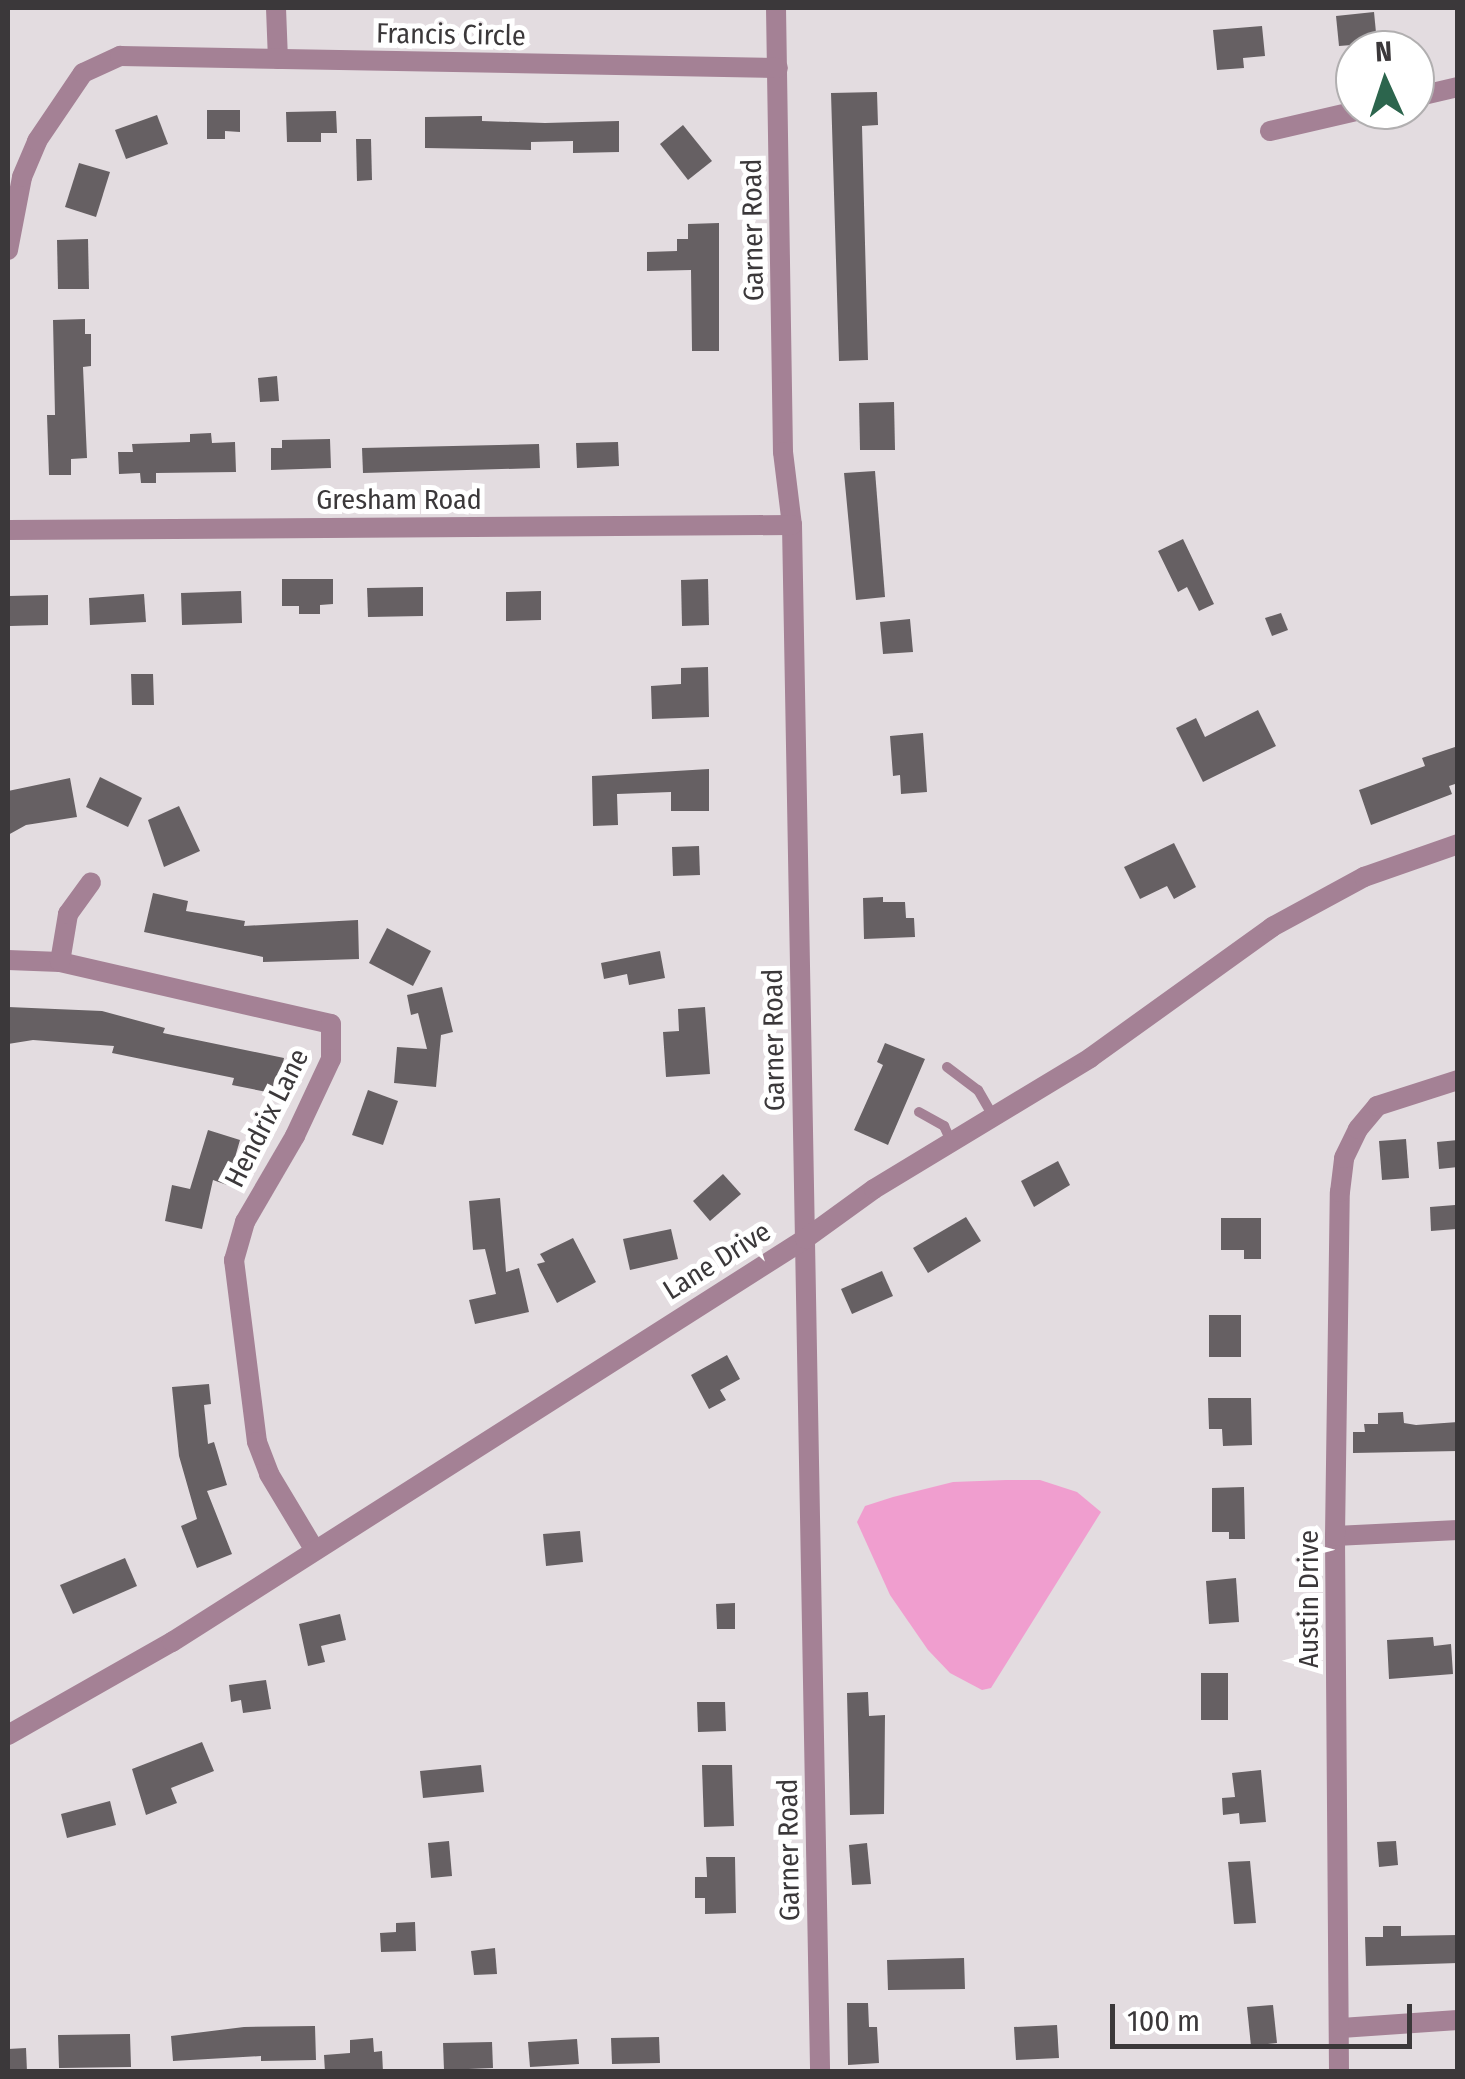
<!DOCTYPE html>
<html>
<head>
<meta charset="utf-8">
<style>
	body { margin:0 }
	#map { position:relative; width:1465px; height:2079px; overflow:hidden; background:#e3dce0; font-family:"Fira Sans Condensed",sans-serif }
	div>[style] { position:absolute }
	.water>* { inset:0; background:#f09ecf }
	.building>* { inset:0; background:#666063 }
	.service>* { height:10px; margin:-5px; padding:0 5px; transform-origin:5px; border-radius:5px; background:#a48195 }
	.minor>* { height:20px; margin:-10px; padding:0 10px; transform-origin:10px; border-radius:10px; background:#a48195 }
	span { translate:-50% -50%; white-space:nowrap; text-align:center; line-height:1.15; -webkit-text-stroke:10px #fff; paint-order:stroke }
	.street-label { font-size:28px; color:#3b383a }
	.frame { position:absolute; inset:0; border:10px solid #3b383a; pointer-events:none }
	.north { position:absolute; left:1335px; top:30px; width:100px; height:100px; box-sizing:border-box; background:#fff; border:2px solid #b1afb0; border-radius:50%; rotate:357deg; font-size:28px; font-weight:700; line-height:40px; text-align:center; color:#3b383a }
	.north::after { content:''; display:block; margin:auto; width:35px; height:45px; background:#2c654d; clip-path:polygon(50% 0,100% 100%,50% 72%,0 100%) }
	.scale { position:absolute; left:1110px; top:2004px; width:302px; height:45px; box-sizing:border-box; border:5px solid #3b383a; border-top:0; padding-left:12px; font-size:30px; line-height:35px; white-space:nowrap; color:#3b383a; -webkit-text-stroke:8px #fff; paint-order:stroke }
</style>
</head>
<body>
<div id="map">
	<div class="water">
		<div style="clip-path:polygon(1006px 1480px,1040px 1480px,1077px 1492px,1101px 1512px,991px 1688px,982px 1690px,950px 1673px,928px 1650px,890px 1595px,857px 1522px,865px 1506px,893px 1497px,953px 1482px)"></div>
	</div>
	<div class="building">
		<div style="clip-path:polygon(1374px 12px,1377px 43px,1339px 46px,1336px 16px)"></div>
		<div style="clip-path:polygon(1262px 26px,1265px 56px,1243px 58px,1244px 68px,1217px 70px,1213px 30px)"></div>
		<div style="clip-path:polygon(877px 92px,878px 125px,862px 126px,868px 360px,839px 361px,831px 93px)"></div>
		<div style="clip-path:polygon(207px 110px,240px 110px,240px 132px,225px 131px,225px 139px,207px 139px)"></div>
		<div style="clip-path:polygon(336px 111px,337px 133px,321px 133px,321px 142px,287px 142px,286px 112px)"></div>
		<div style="clip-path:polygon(157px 115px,168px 144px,126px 159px,115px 130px)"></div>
		<div style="clip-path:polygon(482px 116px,482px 121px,545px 123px,619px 121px,619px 152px,573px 153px,573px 141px,531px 142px,531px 150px,425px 148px,425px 117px)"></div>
		<div style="clip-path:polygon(683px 125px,712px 161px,688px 180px,660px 144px)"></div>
		<div style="clip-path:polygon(356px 139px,371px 139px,372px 180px,357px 181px)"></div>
		<div style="clip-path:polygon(79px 163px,110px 172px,96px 217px,65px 207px)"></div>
		<div style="clip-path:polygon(719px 223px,719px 351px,692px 351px,691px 270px,647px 271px,647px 252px,677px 251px,677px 239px,688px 239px,688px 224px)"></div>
		<div style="clip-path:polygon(88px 239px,89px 289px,58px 289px,57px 240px)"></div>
		<div style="clip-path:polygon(85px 319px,85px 334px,91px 334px,91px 366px,83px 367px,87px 458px,71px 459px,71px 475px,49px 475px,47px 415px,55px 415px,53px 320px)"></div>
		<div style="clip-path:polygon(277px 376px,279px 401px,260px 402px,258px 378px)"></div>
		<div style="clip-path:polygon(894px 402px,895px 450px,860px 450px,859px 403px)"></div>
		<div style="clip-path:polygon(211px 433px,212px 443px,235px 442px,236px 472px,156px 473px,156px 483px,141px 483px,140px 473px,119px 474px,118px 452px,133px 452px,132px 444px,190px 442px,190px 434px)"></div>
		<div style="clip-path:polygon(330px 439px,331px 468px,271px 470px,271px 448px,282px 448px,282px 440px)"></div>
		<div style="clip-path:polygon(618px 442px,619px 466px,577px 468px,576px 443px)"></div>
		<div style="clip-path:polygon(539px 444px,540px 468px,363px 473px,362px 448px)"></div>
		<div style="clip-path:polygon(875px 471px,885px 597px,856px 600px,844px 473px)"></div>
		<div style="clip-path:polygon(1183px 539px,1214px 604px,1199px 611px,1187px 587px,1178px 592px,1158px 551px)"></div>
		<div style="clip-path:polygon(282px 579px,333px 579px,333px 604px,320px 605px,320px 614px,299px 614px,299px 606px,282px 606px)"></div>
		<div style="clip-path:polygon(708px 579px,709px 625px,682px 626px,681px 580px)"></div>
		<div style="clip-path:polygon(423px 587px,423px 616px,368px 617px,367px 588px)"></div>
		<div style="clip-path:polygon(241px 591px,242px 623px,182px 625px,181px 593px)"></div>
		<div style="clip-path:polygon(541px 591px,541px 620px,506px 621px,506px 592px)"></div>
		<div style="clip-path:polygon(144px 594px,146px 622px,90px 625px,89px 598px)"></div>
		<div style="clip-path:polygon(48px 595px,48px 625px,10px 626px,9px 596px)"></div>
		<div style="clip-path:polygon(1281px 613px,1288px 630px,1272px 636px,1265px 618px)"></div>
		<div style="clip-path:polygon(910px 619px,913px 652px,883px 654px,880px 622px)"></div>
		<div style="clip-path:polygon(708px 667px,709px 717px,652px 719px,651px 686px,681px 684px,681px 668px)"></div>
		<div style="clip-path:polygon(131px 674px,153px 674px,154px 705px,132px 705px)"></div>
		<div style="clip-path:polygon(1258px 710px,1276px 746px,1203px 782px,1176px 728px,1196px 718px,1205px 737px)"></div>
		<div style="clip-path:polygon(923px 733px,927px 792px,901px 794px,900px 775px,893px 776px,890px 736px)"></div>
		<div style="clip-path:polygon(1458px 746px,1458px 783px,1449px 786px,1452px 794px,1371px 825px,1359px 790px,1425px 766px,1422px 758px)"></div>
		<div style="clip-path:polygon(709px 769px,709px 811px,671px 811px,671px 792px,617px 794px,618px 825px,593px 826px,592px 776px)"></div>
		<div style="clip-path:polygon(100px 777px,142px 798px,128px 827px,86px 807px)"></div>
		<div style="clip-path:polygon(70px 778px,77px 817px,26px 825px,8px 835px,8px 791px)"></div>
		<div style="clip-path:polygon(179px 806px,200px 851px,164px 867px,148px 820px)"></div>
		<div style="clip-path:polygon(1174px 843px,1196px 887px,1174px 899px,1167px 886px,1140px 899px,1124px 867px)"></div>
		<div style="clip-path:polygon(699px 846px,700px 875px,673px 876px,672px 847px)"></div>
		<div style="clip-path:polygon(153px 893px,188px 901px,186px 911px,245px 921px,244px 926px,358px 920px,359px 959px,263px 962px,263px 957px,144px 932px)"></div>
		<div style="clip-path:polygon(883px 897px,883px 902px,905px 902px,906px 918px,914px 918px,915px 937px,864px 939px,863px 898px)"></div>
		<div style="clip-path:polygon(387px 928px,431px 951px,413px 986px,369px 963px)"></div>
		<div style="clip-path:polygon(660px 951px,665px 978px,629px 985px,627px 974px,604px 979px,601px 963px)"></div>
		<div style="clip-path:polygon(442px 987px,453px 1032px,441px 1035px,436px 1087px,394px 1083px,397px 1047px,427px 1049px,418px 1013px,411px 1015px,407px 995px)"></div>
		<div style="clip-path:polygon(8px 1007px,102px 1011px,165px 1028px,163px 1033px,284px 1058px,277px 1094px,232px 1085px,234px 1078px,112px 1053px,114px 1046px,33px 1040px,8px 1044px)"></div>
		<div style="clip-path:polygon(705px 1007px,710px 1074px,666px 1077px,663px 1032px,679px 1031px,678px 1009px)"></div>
		<div style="clip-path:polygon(885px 1043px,925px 1059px,888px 1145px,854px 1130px,883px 1065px,877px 1062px)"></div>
		<div style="clip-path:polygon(368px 1090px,398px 1101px,383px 1145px,352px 1135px)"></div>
		<div style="clip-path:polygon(208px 1130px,240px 1140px,227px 1185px,213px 1180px,202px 1229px,165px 1221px,172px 1185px,190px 1189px)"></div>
		<div style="clip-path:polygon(1406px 1139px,1409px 1178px,1382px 1180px,1379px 1141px)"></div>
		<div style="clip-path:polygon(1458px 1140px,1458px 1167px,1439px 1169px,1437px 1142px)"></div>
		<div style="clip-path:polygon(1058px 1161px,1070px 1185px,1034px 1207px,1021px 1181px)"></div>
		<div style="clip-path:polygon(723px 1174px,741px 1194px,710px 1221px,693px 1201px)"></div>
		<div style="clip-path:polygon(500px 1198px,506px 1272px,519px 1268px,529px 1312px,475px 1324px,469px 1300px,496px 1294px,485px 1249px,473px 1250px,469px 1201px)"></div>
		<div style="clip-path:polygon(1455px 1205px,1456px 1229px,1431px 1231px,1430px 1207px)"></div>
		<div style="clip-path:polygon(966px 1217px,981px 1241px,928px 1273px,913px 1248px)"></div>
		<div style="clip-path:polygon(1221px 1218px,1261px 1218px,1261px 1259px,1244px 1259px,1244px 1250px,1221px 1250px)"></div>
		<div style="clip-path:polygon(671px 1229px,678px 1259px,630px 1270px,623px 1239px)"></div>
		<div style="clip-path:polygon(573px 1238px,596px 1282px,557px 1303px,537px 1264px,545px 1262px,540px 1254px)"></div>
		<div style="clip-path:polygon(882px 1271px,893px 1296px,852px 1314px,841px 1289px)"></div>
		<div style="clip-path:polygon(1209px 1315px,1241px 1315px,1241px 1357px,1209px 1357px)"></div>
		<div style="clip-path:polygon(727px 1355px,740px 1379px,720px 1390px,726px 1400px,709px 1409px,691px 1375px)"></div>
		<div style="clip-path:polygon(209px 1384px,211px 1404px,204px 1405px,208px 1444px,214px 1442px,227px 1485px,207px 1491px,232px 1554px,197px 1568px,181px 1526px,197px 1519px,179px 1456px,172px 1387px)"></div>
		<div style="clip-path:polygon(1208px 1398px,1251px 1398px,1252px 1445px,1223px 1446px,1222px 1429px,1209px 1429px)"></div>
		<div style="clip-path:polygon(1403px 1412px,1404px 1423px,1416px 1425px,1458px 1422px,1458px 1451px,1353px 1453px,1353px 1432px,1365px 1432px,1364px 1424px,1378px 1424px,1378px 1413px)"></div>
		<div style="clip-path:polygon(1244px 1487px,1245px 1539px,1229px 1539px,1229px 1532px,1212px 1532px,1212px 1488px)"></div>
		<div style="clip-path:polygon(580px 1531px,583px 1562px,546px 1566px,543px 1534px)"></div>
		<div style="clip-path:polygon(125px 1558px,137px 1586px,73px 1614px,60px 1585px)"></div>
		<div style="clip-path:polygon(1236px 1578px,1239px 1622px,1209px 1624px,1206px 1581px)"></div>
		<div style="clip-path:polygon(735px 1603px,735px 1629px,717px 1629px,716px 1604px)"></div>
		<div style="clip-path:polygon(340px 1614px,346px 1640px,321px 1646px,325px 1662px,308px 1666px,299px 1624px)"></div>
		<div style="clip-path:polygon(1433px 1637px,1434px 1646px,1451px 1644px,1453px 1674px,1389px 1679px,1387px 1640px)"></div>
		<div style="clip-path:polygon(1201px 1673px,1228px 1673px,1228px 1720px,1201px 1720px)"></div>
		<div style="clip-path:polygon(266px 1680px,271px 1709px,243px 1713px,241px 1700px,231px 1702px,229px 1685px)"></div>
		<div style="clip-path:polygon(868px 1692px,869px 1716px,885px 1715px,884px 1814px,850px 1815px,847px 1693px)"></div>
		<div style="clip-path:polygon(697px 1702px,725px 1702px,726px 1731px,698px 1732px)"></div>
		<div style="clip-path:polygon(202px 1742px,214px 1771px,171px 1788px,177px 1803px,146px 1815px,132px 1769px)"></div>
		<div style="clip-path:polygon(481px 1765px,484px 1792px,423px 1798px,420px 1771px)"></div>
		<div style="clip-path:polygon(702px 1765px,732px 1765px,734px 1826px,704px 1827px)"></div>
		<div style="clip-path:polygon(1261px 1770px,1266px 1822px,1240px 1824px,1239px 1813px,1223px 1815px,1222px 1798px,1235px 1797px,1232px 1773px)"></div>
		<div style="clip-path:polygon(110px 1801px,116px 1825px,67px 1838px,61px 1814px)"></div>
		<div style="clip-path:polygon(449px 1841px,452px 1876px,431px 1878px,428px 1843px)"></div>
		<div style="clip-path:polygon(1396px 1841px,1398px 1865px,1379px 1867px,1377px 1842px)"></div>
		<div style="clip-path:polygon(867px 1843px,871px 1884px,852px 1885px,849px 1845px)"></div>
		<div style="clip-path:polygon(706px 1857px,735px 1857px,736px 1913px,705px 1914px,705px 1898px,695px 1898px,695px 1877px,707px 1877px)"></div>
		<div style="clip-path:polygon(1250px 1861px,1256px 1923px,1234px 1924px,1228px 1862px)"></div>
		<div style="clip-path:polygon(415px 1922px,416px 1951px,381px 1952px,380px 1933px,396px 1932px,396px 1923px)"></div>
		<div style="clip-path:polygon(1383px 1926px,1401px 1926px,1401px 1936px,1458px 1935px,1458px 1963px,1366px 1966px,1365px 1937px,1383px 1937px)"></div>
		<div style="clip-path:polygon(495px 1948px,497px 1974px,474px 1975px,471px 1951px)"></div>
		<div style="clip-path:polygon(964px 1958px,965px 1989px,888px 1990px,887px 1960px)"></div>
		<div style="clip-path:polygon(847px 2003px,868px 2003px,869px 2027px,877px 2027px,879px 2063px,848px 2065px)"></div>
		<div style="clip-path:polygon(1273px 2005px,1277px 2043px,1251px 2046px,1247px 2007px)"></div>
		<div style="clip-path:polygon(1057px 2025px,1059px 2058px,1016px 2060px,1014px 2027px)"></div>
		<div style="clip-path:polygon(315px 2026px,316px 2060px,261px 2061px,261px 2056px,173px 2061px,171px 2036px,244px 2027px)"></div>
		<div style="clip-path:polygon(130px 2034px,131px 2067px,59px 2068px,58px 2035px)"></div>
		<div style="clip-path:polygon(659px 2037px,660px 2063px,612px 2064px,611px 2038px)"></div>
		<div style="clip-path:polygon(373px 2038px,374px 2052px,382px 2051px,383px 2072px,325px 2072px,324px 2055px,350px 2053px,350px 2040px)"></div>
		<div style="clip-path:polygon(577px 2039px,579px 2064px,530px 2067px,528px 2042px)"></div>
		<div style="clip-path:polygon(492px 2042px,493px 2068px,444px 2070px,443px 2043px)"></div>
		<div style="clip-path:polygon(26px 2048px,27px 2072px,8px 2072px,8px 2049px)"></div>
	</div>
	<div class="service">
		<div style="left:947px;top:1067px;width:39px;rotate:37deg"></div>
		<div style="left:978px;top:1090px;width:30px;rotate:60deg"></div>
		<div style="left:919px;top:1112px;width:29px;rotate:29deg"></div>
		<div style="left:944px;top:1126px;width:17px;rotate:65deg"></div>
	</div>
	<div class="minor">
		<div style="left:276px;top:8px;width:51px;rotate:87.8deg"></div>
		<div style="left:776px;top:8px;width:444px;rotate:89.1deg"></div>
		<div style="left:783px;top:452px;width:74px;rotate:83deg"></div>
		<div style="left:792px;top:525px;width:1547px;rotate:88.96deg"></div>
		<div style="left:1415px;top:97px;width:44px;rotate:-13.1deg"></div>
		<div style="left:1270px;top:131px;width:92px;rotate:-13.1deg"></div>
		<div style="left:8px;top:250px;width:74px;rotate:-79.1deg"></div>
		<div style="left:22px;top:177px;width:39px;rotate:-67deg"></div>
		<div style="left:37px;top:141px;width:82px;rotate:-55.9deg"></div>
		<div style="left:83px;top:73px;width:41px;rotate:-24.7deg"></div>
		<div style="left:120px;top:56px;width:658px;rotate:1.04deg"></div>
		<div style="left:8px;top:530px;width:784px;rotate:-0.37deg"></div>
		<div style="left:8px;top:960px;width:52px;rotate:2.2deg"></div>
		<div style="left:60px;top:962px;width:278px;rotate:12.9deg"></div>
		<div style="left:331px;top:1024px;width:35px;rotate:90deg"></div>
		<div style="left:331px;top:1059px;width:85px;rotate:115.1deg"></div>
		<div style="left:295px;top:1136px;width:99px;rotate:120.2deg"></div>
		<div style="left:245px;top:1222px;width:40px;rotate:106deg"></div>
		<div style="left:234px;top:1260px;width:183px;rotate:82.8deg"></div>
		<div style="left:257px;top:1442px;width:34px;rotate:69deg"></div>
		<div style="left:269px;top:1474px;width:87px;rotate:59deg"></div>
		<div style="left:60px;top:962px;width:49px;rotate:-80.5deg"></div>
		<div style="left:68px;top:914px;width:39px;rotate:-54deg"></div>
		<div style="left:1335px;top:1536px;width:123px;rotate:-2.8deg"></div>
		<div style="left:8px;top:1735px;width:189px;rotate:-29.6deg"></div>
		<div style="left:172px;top:1642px;width:750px;rotate:-32.48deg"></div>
		<div style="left:805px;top:1239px;width:85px;rotate:-35.9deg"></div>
		<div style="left:874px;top:1189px;width:253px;rotate:-31.2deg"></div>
		<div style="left:1090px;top:1058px;width:224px;rotate:-35.7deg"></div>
		<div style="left:1272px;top:927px;width:105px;rotate:-28.5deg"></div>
		<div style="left:1364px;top:877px;width:100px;rotate:-19.3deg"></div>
		<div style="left:1341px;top:2028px;width:117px;rotate:-3.9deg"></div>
		<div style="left:1339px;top:2072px;width:536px;rotate:-90.43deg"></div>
		<div style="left:1335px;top:1536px;width:344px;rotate:-89.2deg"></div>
		<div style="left:1340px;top:1192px;width:34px;rotate:-83deg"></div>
		<div style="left:1344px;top:1158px;width:32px;rotate:-64deg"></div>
		<div style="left:1358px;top:1129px;width:30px;rotate:-50deg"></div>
		<div style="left:1377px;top:1106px;width:85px;rotate:-17.8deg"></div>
	</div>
	<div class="street-label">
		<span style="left:451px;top:35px;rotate:1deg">Francis Circle</span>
		<span style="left:753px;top:230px;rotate:-91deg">Garner Road</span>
		<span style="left:399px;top:500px">Gresham Road</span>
		<span style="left:774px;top:1040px;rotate:-91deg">Garner Road</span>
		<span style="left:267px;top:1118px;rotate:-63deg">Hendrix Lane</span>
		<span style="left:717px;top:1261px;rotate:-32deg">Lane Drive</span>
		<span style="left:1309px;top:1599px;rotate:-90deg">Austin Drive</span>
		<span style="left:789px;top:1850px;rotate:-91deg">Garner Road</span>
	</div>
	<div class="frame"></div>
	<div class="north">N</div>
	<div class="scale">100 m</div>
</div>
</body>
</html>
